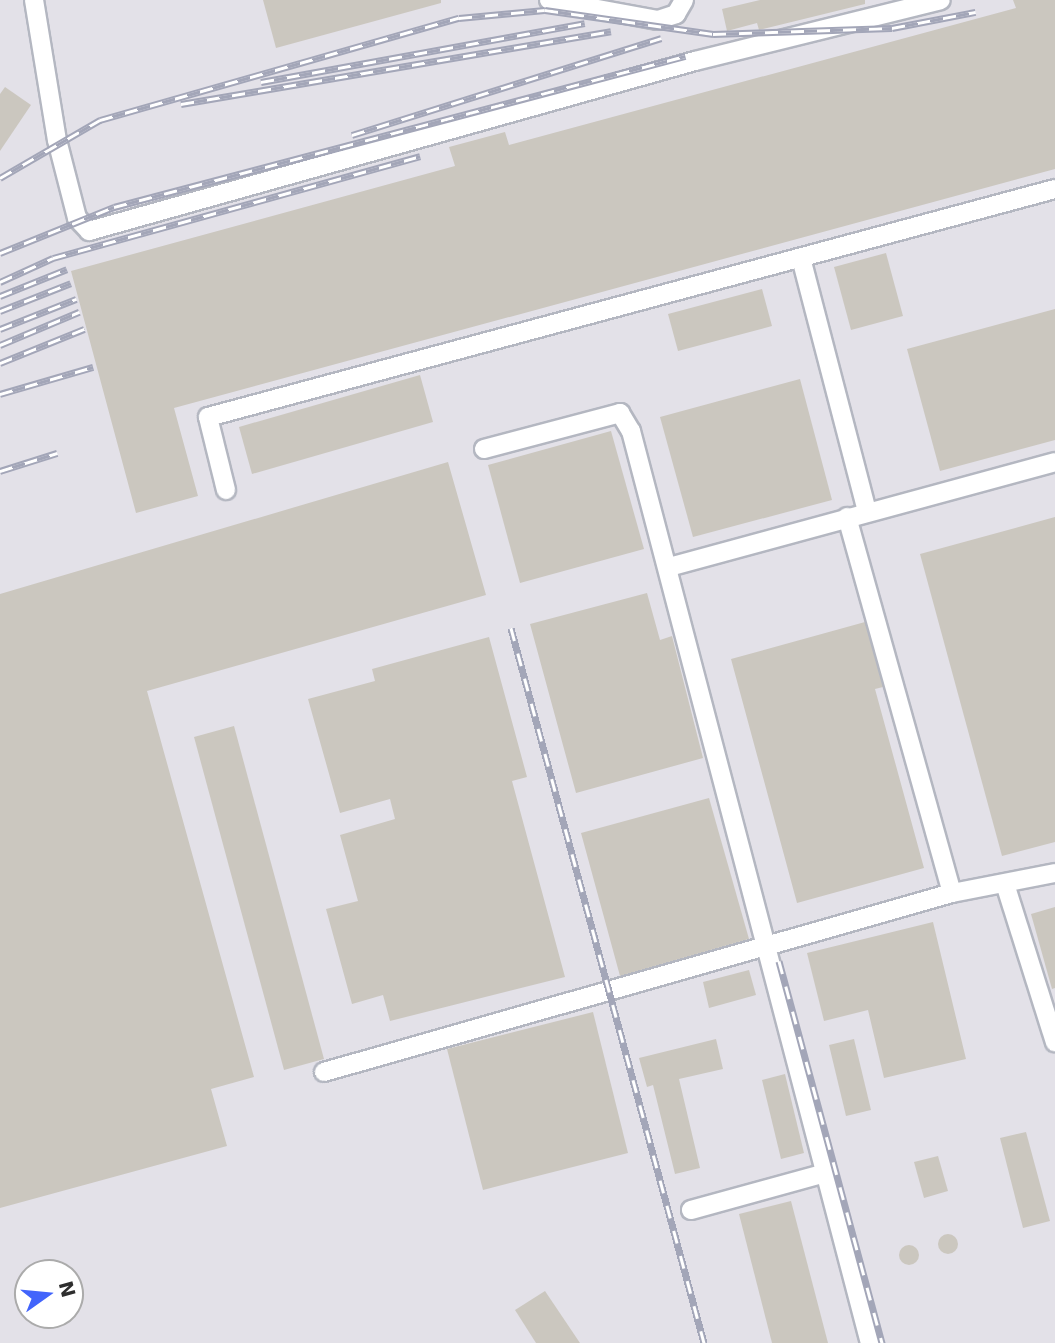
<!DOCTYPE html>
<html>
<head>
<meta charset="utf-8">
<style>
	body { margin:0 }
	#map { position:relative; width:1055px; height:1343px; overflow:hidden; background:#efe9e1; font-family:"DejaVu Sans",sans-serif }
	div>[style] { position:absolute }
	.industrial>* { inset:0; background:#e3e1e8 }
	.building>* { inset:0; background:#cbc7bf }
	.round { border-radius:50% }
	.roads { filter:drop-shadow(2px 0 #b4b7c1) drop-shadow(-2px 0 #b4b7c1) drop-shadow(0 2px #b4b7c1) drop-shadow(0 -2px #b4b7c1) }
	.minor>* { height:18px; margin:-9px; padding:0 9px; transform-origin:9px; border-radius:9px; background:#fff }
	.rail>* { height:7px; margin-top:-3.5px; transform-origin:0; background:repeating-linear-gradient(90deg,#fff 0 13px,#a3a6b8 0 26px); box-sizing:border-box; border-block:2px solid #a3a6b8 }
	span { translate:-50% -50%; white-space:nowrap; text-align:center; line-height:1.15; -webkit-text-stroke:6px #fff; paint-order:stroke }
	.north { position:absolute; left:14px; top:1259px; width:70px; height:70px; box-sizing:border-box; background:#fff; border:2px solid #ababab; border-radius:50%; rotate:75deg; font-size:19px; font-weight:700; line-height:28px; text-align:center; color:#2e2e2e }
	.north::after { content:''; display:block; margin:auto; width:24px; height:32px; background:#4264fb; clip-path:polygon(50% 0,100% 100%,50% 72%,0 100%) }
</style>
</head>
<body>
<div id="map">
	<div class="industrial">
		<div style="clip-path:polygon(evenodd,0 0,1055px 0,1055px 1343px,0 1343px,0 0,28px 1273px,70px 1273px,70px 1315px,28px 1315px,28px 1273px)"></div>
	</div>
	<div class="building">
		<div style="clip-path:polygon(263px 0,441px 0,441px 3px,276px 48px)"></div>
		<div style="clip-path:polygon(760px 0,865px 0,865px 4px,759px 30px,757px 23px,727px 31px,722px 9px)"></div>
		<div style="clip-path:polygon(1013px 0,1055px 0,1055px 169px,174px 408px,198px 496px,136px 513px,71px 271px,455px 166px,449px 147px,505px 132px,509px 145px,1016px 8px)"></div>
		<div style="clip-path:polygon(5px 87px,31px 105px,0 151px,0 94px)"></div>
		<div style="clip-path:polygon(886px 253px,903px 316px,851px 330px,834px 267px)"></div>
		<div style="clip-path:polygon(762px 289px,772px 326px,678px 351px,668px 314px)"></div>
		<div style="clip-path:polygon(1055px 309px,1055px 440px,940px 471px,907px 349px)"></div>
		<div style="clip-path:polygon(420px 375px,433px 422px,252px 474px,239px 427px)"></div>
		<div style="clip-path:polygon(800px 379px,832px 500px,693px 537px,660px 417px)"></div>
		<div style="clip-path:polygon(611px 431px,644px 549px,520px 583px,488px 465px)"></div>
		<div style="clip-path:polygon(448px 462px,486px 595px,147px 691px,254px 1077px,211px 1089px,227px 1146px,0 1208px,0 594px)"></div>
		<div style="clip-path:polygon(1055px 517px,1055px 842px,1002px 856px,920px 554px)"></div>
		<div style="clip-path:polygon(647px 593px,660px 640px,672px 636px,703px 758px,576px 793px,530px 624px)"></div>
		<div style="clip-path:polygon(865px 622px,883px 687px,875px 689px,924px 868px,797px 903px,731px 659px)"></div>
		<div style="clip-path:polygon(489px 637px,527px 777px,512px 781px,565px 977px,390px 1021px,383px 995px,352px 1004px,326px 909px,358px 901px,340px 835px,395px 819px,390px 799px,340px 813px,308px 699px,375px 681px,372px 669px)"></div>
		<div style="clip-path:polygon(234px 726px,324px 1059px,284px 1070px,194px 737px)"></div>
		<div style="clip-path:polygon(709px 798px,749px 939px,620px 976px,581px 833px)"></div>
		<div style="clip-path:polygon(1055px 907px,1055px 988px,1052px 989px,1031px 914px)"></div>
		<div style="clip-path:polygon(933px 922px,966px 1059px,884px 1078px,868px 1010px,824px 1021px,807px 953px)"></div>
		<div style="clip-path:polygon(749px 970px,756px 995px,709px 1008px,703px 982px)"></div>
		<div style="clip-path:polygon(593px 1012px,628px 1153px,483px 1190px,447px 1049px)"></div>
		<div style="clip-path:polygon(716px 1039px,723px 1069px,679px 1079px,700px 1168px,675px 1174px,653px 1085px,647px 1087px,639px 1058px)"></div>
		<div style="clip-path:polygon(854px 1039px,871px 1110px,846px 1116px,829px 1045px)"></div>
		<div style="clip-path:polygon(785px 1074px,804px 1153px,781px 1159px,762px 1080px)"></div>
		<div style="clip-path:polygon(1026px 1132px,1050px 1221px,1023px 1228px,1000px 1138px)"></div>
		<div style="clip-path:polygon(938px 1156px,948px 1191px,924px 1198px,914px 1162px)"></div>
		<div style="clip-path:polygon(791px 1201px,828px 1343px,772px 1343px,739px 1214px)"></div>
		<div class="round" style="left:938px;top:1234px;width:20px;height:20px"></div>
		<div class="round" style="left:899px;top:1245px;width:20px;height:20px"></div>
		<div style="clip-path:polygon(545px 1291px,580px 1343px,536px 1343px,515px 1310px)"></div>
	</div>
	<div class="roads">
		<div class="minor">
			<div style="left:34px;top:0;width:142px;rotate:80.7deg"></div>
			<div style="left:57px;top:140px;width:81px;rotate:75.6deg"></div>
			<div style="left:77px;top:218px;width:18px;rotate:47deg"></div>
			<div style="left:89px;top:231px;width:629px;rotate:-15.67deg"></div>
			<div style="left:695px;top:61px;width:253px;rotate:-13.9deg"></div>
			<div style="left:549px;top:0;width:111px;rotate:10.4deg"></div>
			<div style="left:658px;top:20px;width:19px;rotate:-18deg"></div>
			<div style="left:676px;top:14px;width:16px;rotate:-60deg"></div>
			<div style="left:801px;top:258px;width:262px;rotate:75.4deg"></div>
			<div style="left:484px;top:449px;width:141px;rotate:-14.8deg"></div>
			<div style="left:620px;top:413px;width:21px;rotate:59deg"></div>
			<div style="left:631px;top:431px;width:943px;rotate:75.32deg"></div>
			<div style="left:226px;top:490px;width:75px;rotate:-103.9deg"></div>
			<div style="left:208px;top:417px;width:877px;rotate:-15.07deg"></div>
			<div style="left:847px;top:517px;width:390px;rotate:74.4deg"></div>
			<div style="left:669px;top:567px;width:400px;rotate:-15.2deg"></div>
			<div style="left:1006px;top:887px;width:163px;rotate:72.5deg"></div>
			<div style="left:324px;top:1072px;width:653px;rotate:-15.91deg"></div>
			<div style="left:952px;top:893px;width:105px;rotate:-11deg"></div>
			<div style="left:691px;top:1210px;width:139px;rotate:-15.4deg"></div>
		</div>
	</div>
	<div class="rail">
		<div style="left:261px;top:82px;width:329px;rotate:-10.3deg"></div>
		<div style="left:181px;top:104px;width:436px;rotate:-9.6deg"></div>
		<div style="left:352px;top:135px;width:324px;rotate:-17.4deg"></div>
		<div style="left:0;top:178px;width:116px;rotate:-30.1deg"></div>
		<div style="left:100px;top:120px;width:373px;rotate:-15.9deg"></div>
		<div style="left:459px;top:18px;width:86px;rotate:-5.3deg"></div>
		<div style="left:545px;top:10px;width:170px;rotate:8.1deg"></div>
		<div style="left:713px;top:34px;width:179px;rotate:-1.9deg"></div>
		<div style="left:892px;top:28px;width:85px;rotate:-10.9deg"></div>
		<div style="left:0;top:253px;width:123px;rotate:-22deg"></div>
		<div style="left:114px;top:207px;width:591px;rotate:-14.81deg"></div>
		<div style="left:0;top:282px;width:58px;rotate:-24.4deg"></div>
		<div style="left:53px;top:258px;width:381px;rotate:-15.5deg"></div>
		<div style="left:0;top:296px;width:72px;rotate:-21.9deg"></div>
		<div style="left:0;top:311px;width:76px;rotate:-21.5deg"></div>
		<div style="left:0;top:329px;width:82px;rotate:-21.5deg"></div>
		<div style="left:0;top:345px;width:86px;rotate:-22.7deg"></div>
		<div style="left:0;top:363px;width:91px;rotate:-22deg"></div>
		<div style="left:0;top:394px;width:97px;rotate:-16.2deg"></div>
		<div style="left:0;top:471px;width:60px;rotate:-17.5deg"></div>
		<div style="left:511px;top:628px;width:741px;rotate:74.89deg"></div>
		<div style="left:779px;top:961px;width:396px;rotate:74.9deg"></div>
	</div>
	<div class="north">N</div>
</div>
</body>
</html>
